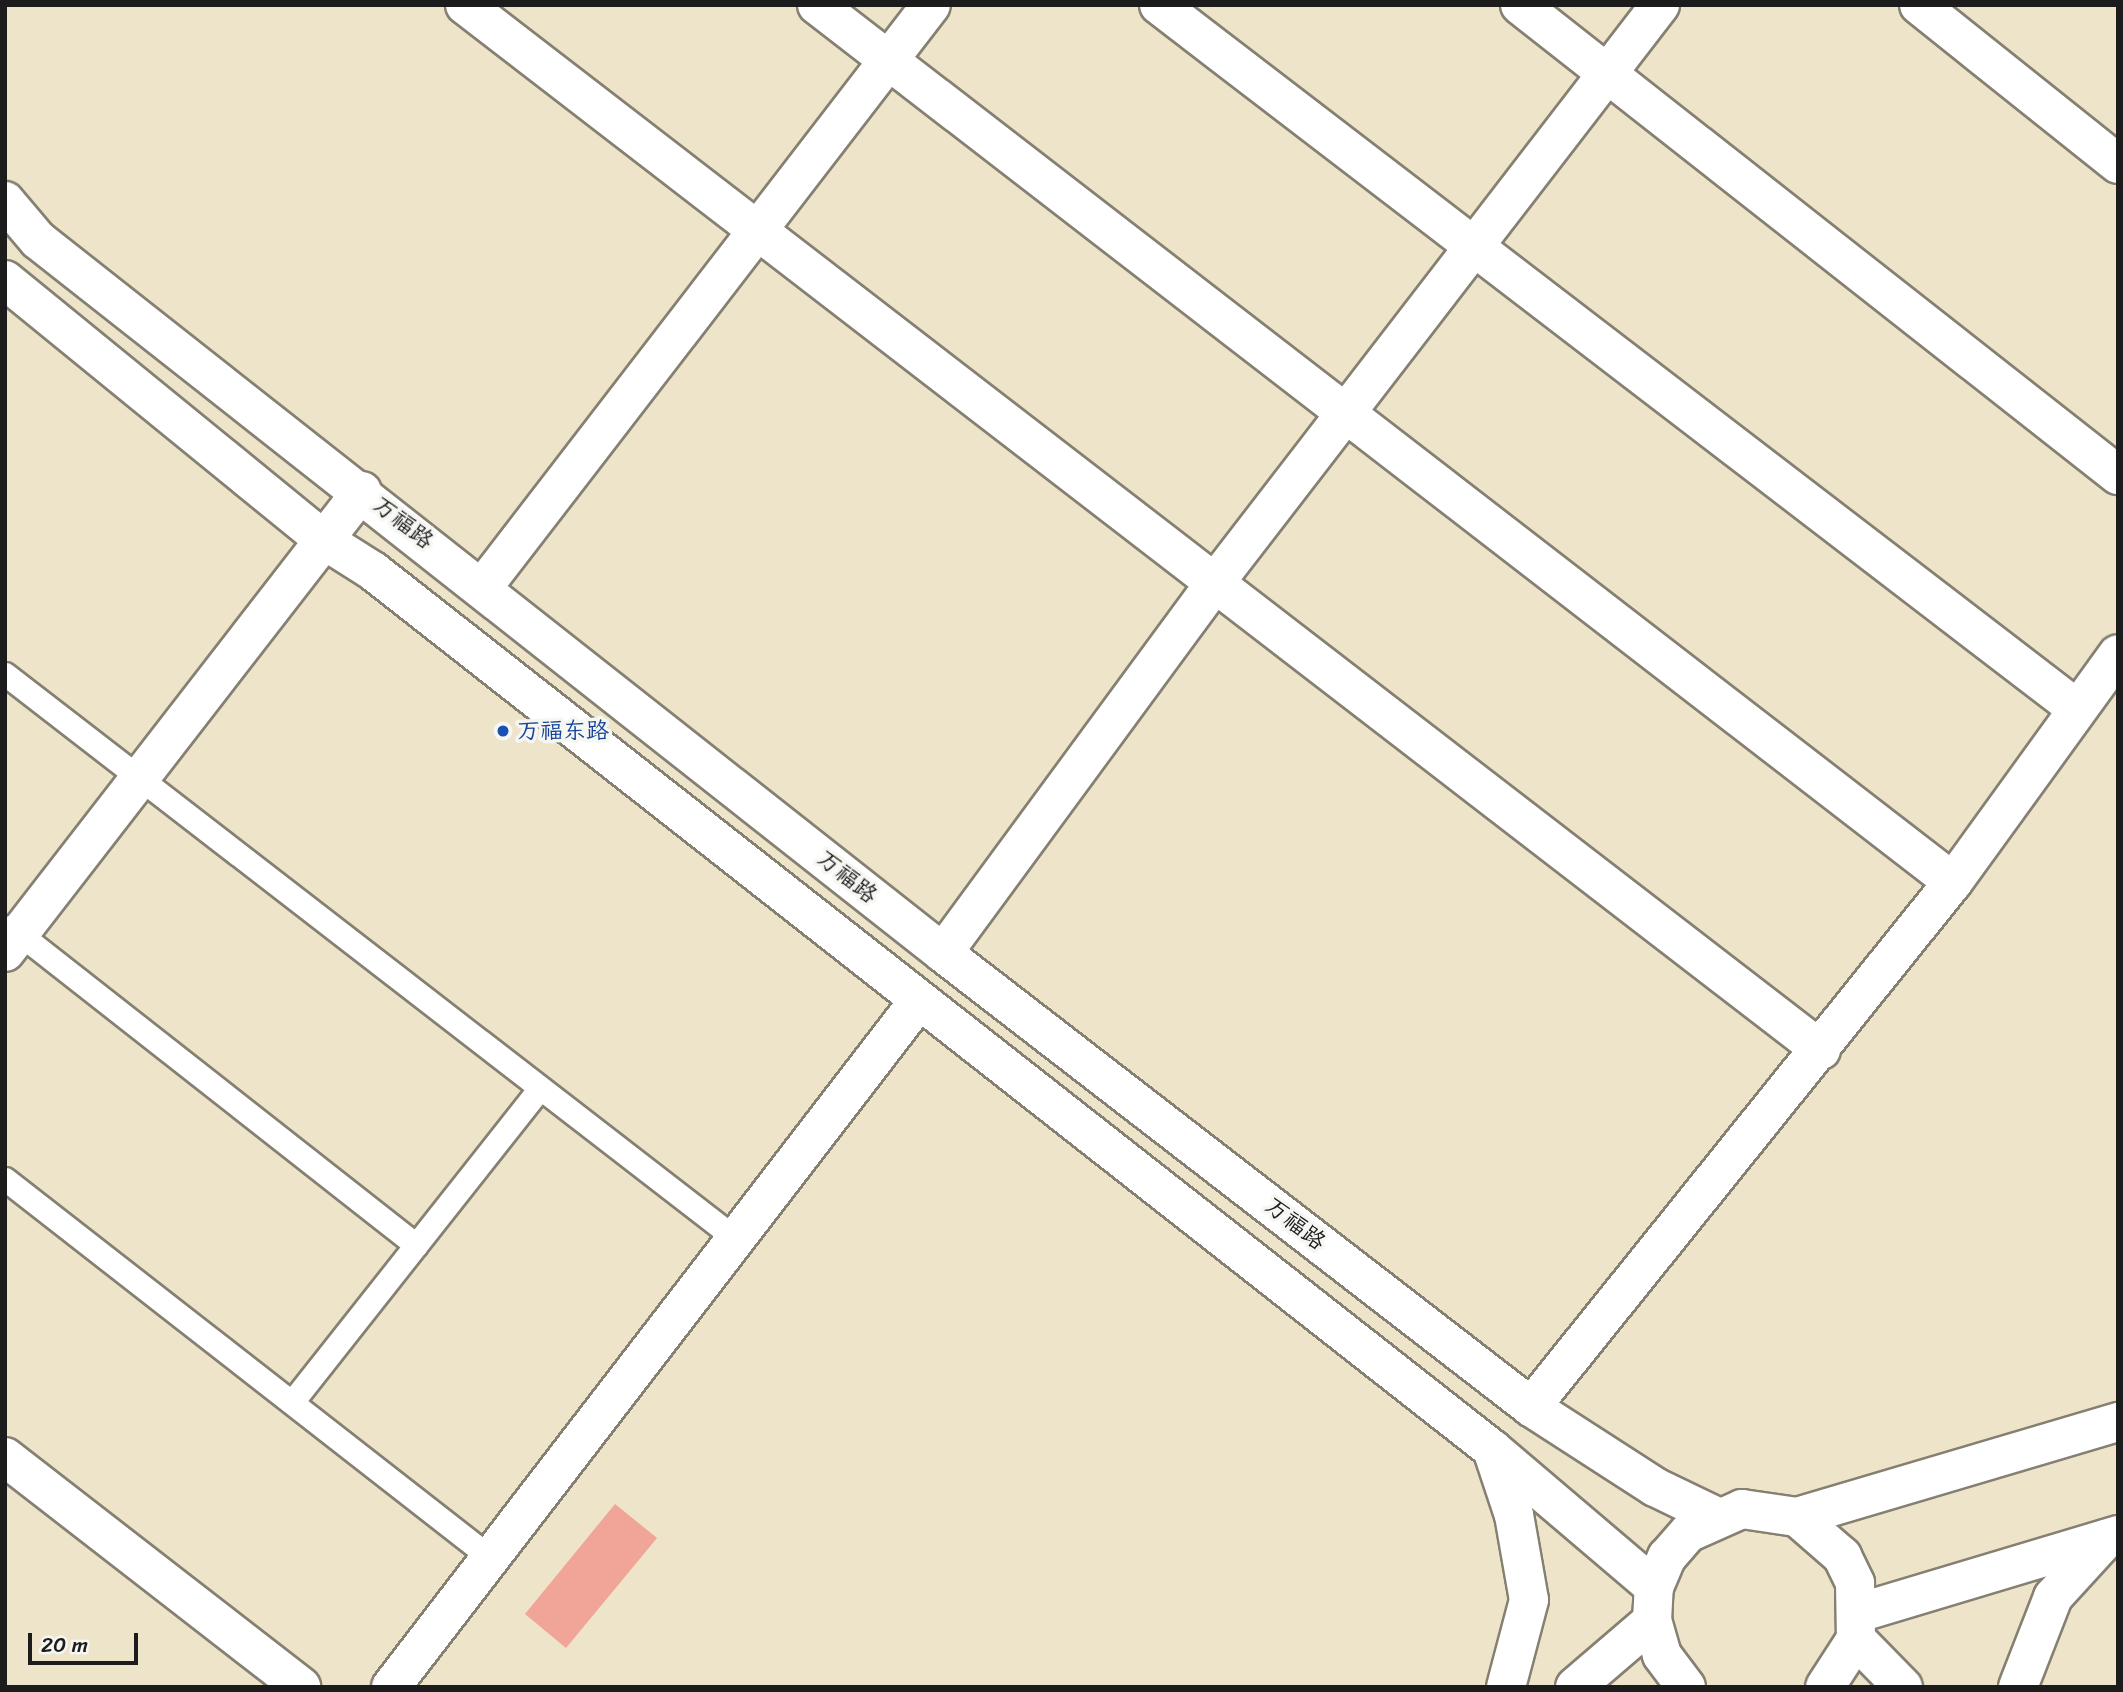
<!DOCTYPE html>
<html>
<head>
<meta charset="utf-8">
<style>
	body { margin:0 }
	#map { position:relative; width:2123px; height:1692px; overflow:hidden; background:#eee4c9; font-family:Sriracha,"LXGW WenKai TC",sans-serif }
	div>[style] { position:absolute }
	.building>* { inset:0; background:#f1a498 }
	.roads { filter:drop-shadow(2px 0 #858072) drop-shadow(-2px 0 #858072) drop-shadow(0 2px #858072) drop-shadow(0 -2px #858072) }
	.service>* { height:23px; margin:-11.5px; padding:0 11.5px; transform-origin:11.5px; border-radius:11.5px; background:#fff }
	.minor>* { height:38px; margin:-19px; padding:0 19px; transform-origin:19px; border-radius:19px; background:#fff }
	.tertiary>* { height:38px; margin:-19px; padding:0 19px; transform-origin:19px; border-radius:19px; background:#fff }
	.primary>* { height:38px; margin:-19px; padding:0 19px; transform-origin:19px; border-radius:19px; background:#fff }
	.dots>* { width:19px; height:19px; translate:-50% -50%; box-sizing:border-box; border:4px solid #f6f6f2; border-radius:50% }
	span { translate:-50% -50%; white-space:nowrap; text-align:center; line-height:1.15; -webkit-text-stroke:7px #f6f6f2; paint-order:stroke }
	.street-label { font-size:23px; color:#1c1c1c }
	.transit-label { font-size:23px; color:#164399 }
	.left { translate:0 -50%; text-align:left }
	.frame { position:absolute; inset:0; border:7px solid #1c1c1c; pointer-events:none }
	.scale { position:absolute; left:28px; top:1633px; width:110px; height:32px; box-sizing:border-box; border:4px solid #1c1c1c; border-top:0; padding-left:9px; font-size:21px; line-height:24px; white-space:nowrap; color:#1c1c1c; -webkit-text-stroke:5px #f6f6f2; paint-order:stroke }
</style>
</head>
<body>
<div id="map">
	<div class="building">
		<div style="clip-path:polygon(615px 1504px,657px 1538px,566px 1648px,525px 1614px)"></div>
	</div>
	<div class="roads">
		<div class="service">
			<div style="left:5px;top:674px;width:924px;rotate:37.7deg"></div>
			<div style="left:11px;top:927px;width:515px;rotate:38.14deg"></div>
			<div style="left:5px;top:1179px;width:616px;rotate:37.95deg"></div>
			<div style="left:292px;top:1402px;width:400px;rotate:-51.7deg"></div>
		</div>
		<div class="minor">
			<div style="left:465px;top:5px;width:1712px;rotate:37.62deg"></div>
			<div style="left:817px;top:5px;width:1435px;rotate:37.67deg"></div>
			<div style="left:1159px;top:5px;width:1157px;rotate:37.48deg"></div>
			<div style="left:1520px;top:5px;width:761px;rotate:38.17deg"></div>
			<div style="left:1919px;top:5px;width:255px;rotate:38.6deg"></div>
			<div style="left:483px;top:587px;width:734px;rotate:-52.41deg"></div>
			<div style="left:5px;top:952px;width:583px;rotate:-52.25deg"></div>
			<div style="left:943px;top:953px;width:458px;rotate:-53.7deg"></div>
			<div style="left:1214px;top:584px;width:731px;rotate:-52.39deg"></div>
			<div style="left:1531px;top:1407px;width:674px;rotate:-51.21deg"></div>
			<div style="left:1953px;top:882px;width:281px;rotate:-54.1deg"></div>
			<div style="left:5px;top:1457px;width:375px;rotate:37.8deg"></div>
			<div style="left:391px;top:1687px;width:863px;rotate:-52.44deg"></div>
		</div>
		<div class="tertiary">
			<div style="left:5px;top:201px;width:51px;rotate:49.8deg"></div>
			<div style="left:38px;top:240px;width:1152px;rotate:38.23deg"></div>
			<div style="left:943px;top:953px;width:743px;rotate:37.67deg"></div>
			<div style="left:1531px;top:1407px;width:148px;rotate:32.8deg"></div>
			<div style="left:1655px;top:1487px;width:67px;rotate:25.8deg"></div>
			<div style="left:5px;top:280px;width:412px;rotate:39.2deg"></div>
			<div style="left:324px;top:540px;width:58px;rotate:32.3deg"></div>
			<div style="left:373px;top:571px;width:1422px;rotate:38.12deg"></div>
			<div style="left:1492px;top:1449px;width:213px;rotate:40.4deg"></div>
			<div style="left:1492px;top:1449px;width:70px;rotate:71.6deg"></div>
			<div style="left:1514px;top:1515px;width:86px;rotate:80deg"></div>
			<div style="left:1529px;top:1600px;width:90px;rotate:104.8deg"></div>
			<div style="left:1856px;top:1639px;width:67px;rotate:45.6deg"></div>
			<div style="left:2018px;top:1687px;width:97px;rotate:-68.7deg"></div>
			<div style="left:2053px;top:1597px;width:79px;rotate:-47.6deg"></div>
		</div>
		<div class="primary">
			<div style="left:1797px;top:1517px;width:335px;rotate:-16.5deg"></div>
			<div style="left:1858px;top:1613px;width:271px;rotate:-16.7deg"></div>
			<div style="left:1575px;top:1687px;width:101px;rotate:-40.6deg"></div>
			<div style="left:1686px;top:1687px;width:40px;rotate:-127deg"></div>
			<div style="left:1662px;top:1655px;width:35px;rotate:-106deg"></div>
			<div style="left:1652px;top:1621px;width:34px;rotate:-87deg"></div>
			<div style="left:1654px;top:1587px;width:33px;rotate:-67deg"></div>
			<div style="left:1667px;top:1557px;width:32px;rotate:-49deg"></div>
			<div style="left:1688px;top:1533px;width:59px;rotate:-24deg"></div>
			<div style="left:1742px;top:1509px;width:56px;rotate:8.3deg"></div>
			<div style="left:1797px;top:1517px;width:60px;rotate:40.9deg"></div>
			<div style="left:1842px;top:1556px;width:30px;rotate:64deg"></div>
			<div style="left:1855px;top:1583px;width:56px;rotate:89deg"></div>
			<div style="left:1856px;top:1639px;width:57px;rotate:122.9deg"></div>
		</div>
	</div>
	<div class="dots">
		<div style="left:503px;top:731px;background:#1a4fb4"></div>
	</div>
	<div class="street-label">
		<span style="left:403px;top:523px;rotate:38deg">万福路</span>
		<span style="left:847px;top:877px;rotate:39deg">万福路</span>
		<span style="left:1295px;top:1224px;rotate:38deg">万福路</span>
	</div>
	<div class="transit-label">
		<span class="left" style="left:517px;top:731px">万福东路</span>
	</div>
	<div class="frame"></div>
	<div class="scale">20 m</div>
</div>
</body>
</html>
